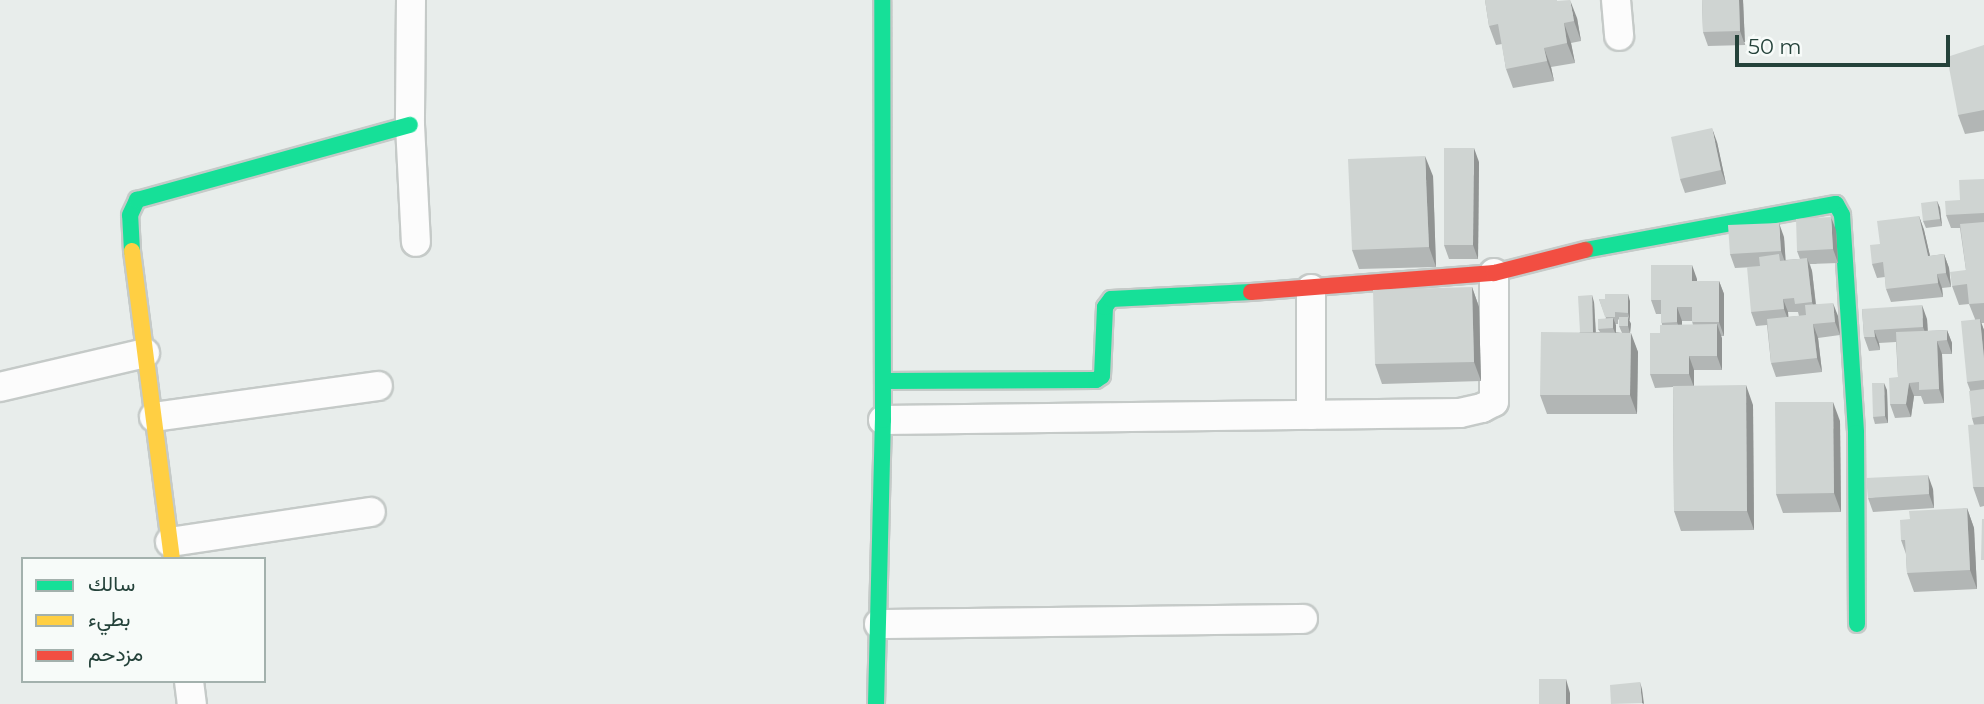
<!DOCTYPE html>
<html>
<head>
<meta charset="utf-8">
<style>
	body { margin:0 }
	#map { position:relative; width:1984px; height:704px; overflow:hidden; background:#e8edeb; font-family:Montserrat,Vazirmatn,sans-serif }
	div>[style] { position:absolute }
	.roads { filter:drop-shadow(2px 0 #c5cac8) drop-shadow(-2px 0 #c5cac8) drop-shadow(0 2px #c5cac8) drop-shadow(0 -2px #c5cac8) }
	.street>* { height:28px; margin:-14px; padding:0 14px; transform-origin:14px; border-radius:14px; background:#fcfcfc }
	.fast>* { height:16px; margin:-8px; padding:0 8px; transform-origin:8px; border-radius:8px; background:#16e098 }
	.slow>* { height:16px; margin:-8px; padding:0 8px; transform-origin:8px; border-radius:8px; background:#ffcf43 }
	.jam>* { height:16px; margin:-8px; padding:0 8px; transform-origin:8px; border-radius:8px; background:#f24e42 }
	.wall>* { inset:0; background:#b2b6b5 }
	.shaded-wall>* { inset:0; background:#919493 }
	.building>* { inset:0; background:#cfd4d2 }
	span { translate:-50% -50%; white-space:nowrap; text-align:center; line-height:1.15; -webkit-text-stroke:6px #f7fbf9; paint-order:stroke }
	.legend { position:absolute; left:21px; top:557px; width:245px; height:126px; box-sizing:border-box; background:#f7fbf9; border:2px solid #a3b1ad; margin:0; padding:9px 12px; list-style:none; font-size:21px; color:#24423a }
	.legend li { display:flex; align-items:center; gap:14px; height:35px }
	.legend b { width:35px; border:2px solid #a3b1ad }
	.scale { position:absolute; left:1735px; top:35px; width:215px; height:32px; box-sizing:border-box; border:4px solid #24423a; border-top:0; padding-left:9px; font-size:21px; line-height:24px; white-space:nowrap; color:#24423a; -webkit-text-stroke:5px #f7fbf9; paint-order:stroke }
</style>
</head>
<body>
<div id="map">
	<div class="roads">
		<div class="street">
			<div style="left:411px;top:0;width:125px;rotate:90.5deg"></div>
			<div style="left:410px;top:125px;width:117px;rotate:87.1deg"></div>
			<div style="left:1616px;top:0;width:36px;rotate:85deg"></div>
			<div style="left:1311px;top:289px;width:126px;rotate:90deg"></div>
			<div style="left:0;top:387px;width:149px;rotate:-13.2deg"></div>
			<div style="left:154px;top:417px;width:226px;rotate:-7.9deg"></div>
			<div style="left:883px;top:420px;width:577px;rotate:-0.7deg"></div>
			<div style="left:1460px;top:413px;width:23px;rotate:-13deg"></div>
			<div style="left:1482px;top:408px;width:13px;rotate:-27deg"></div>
			<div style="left:1494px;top:402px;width:129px;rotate:-90deg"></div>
			<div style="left:170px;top:542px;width:203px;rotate:-8.5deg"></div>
			<div style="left:879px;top:624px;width:424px;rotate:-0.7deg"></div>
			<div style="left:189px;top:681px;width:23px;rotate:83deg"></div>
		</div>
		<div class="fast">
			<div style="left:1585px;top:250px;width:255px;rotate:-10.4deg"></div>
			<div style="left:1836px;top:204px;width:13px;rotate:61deg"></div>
			<div style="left:1842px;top:215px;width:218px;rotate:86.3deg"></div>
			<div style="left:1856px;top:433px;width:191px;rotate:89.7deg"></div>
			<div style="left:132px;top:251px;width:36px;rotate:-93deg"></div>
			<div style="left:130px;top:215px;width:17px;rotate:-65deg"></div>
			<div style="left:137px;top:200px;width:283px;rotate:-15.4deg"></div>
			<div style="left:883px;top:381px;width:213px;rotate:-0.3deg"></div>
			<div style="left:1096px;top:380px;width:7px;rotate:-34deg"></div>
			<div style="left:1102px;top:376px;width:69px;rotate:-87.5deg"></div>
			<div style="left:1105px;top:307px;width:10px;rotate:-53deg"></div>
			<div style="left:1111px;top:299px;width:140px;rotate:-2.9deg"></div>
			<div style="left:876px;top:704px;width:284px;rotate:-88.6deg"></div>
			<div style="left:883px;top:420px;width:420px;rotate:-90.1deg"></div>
		</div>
		<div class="slow">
			<div style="left:132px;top:251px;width:311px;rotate:82.6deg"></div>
		</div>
		<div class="jam">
			<div style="left:1251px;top:292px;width:244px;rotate:-4.5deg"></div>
			<div style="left:1494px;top:273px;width:94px;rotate:-14.2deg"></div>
		</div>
	</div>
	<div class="wall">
		<div style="clip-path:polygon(1485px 0,1577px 18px,1581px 41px,1571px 43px,1575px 63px,1551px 67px,1554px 81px,1513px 88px,1506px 69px,1502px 44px,1496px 45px,1489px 26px)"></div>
		<div style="clip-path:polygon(1702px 0,1743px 0,1745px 45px,1708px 46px,1703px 32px)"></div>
		<div style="clip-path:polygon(1984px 45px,1984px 131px,1965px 134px,1958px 115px)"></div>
		<div style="clip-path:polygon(1717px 142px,1726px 184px,1685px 193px,1680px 179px)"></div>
		<div style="clip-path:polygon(1479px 162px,1478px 259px,1449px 259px,1444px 245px)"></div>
		<div style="clip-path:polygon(1433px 176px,1436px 267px,1359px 269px,1352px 250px)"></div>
		<div style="clip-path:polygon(1984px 179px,1984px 323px,1981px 323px,1984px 330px,1984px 506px,1980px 507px,1973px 487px,1974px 425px,1972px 418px,1970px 390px,1967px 382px,1975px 319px,1969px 304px,1959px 305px,1952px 286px,1966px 270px,1960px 228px,1951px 228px,1946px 215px,1960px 200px)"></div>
		<div style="clip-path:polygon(1937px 201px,1940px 208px,1942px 226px,1926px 228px,1923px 221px)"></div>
		<div style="clip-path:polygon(1919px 216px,1924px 230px,1930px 256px,1944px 254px,1949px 268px,1951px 287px,1942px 288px,1943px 297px,1891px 302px,1886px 289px,1885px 277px,1877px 278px,1872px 264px,1880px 244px)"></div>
		<div style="clip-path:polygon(evenodd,1836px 230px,1838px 263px,1810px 264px,1812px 271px,1816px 304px,1838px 316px,1840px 335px,1818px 338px,1822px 372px,1776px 377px,1771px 363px,1767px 325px,1756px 326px,1751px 312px,1754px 267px,1735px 268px,1730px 254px,1784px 237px,1785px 260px,1800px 259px,1797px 251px,1836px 230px,1788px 312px,1798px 312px,1799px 316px,1788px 317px,1788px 312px)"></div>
		<div style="clip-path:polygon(evenodd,1697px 279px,1697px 281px,1719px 281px,1724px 294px,1724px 336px,1721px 336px,1722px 370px,1694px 370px,1694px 386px,1753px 405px,1754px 530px,1681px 531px,1674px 511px,1673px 387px,1655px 388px,1650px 374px,1662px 325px,1661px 314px,1656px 314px,1651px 300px,1697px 279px,1682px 321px,1692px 321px,1693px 325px,1682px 325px,1682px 321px)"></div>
		<div style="clip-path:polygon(1472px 287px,1479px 307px,1481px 381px,1382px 384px,1375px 364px)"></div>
		<div style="clip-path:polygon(evenodd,1599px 299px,1630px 301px,1630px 320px,1629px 320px,1631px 324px,1630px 333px,1638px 352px,1637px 414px,1547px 414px,1540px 395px,1580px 332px,1594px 302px,1596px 332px,1600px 332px,1598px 329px,1606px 318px,1599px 299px,1618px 319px,1619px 320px,1619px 326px,1622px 333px,1616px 332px,1615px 324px,1618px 324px,1618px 319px)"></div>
		<div style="clip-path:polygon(1862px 309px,1927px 319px,1928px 331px,1947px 330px,1952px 343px,1952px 354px,1942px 354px,1944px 403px,1924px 404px,1921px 396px,1914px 396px,1911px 417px,1895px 418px,1890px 404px,1898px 377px,1896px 342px,1879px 343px,1880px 350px,1869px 351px,1864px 337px)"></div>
		<div style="clip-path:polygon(1887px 390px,1888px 423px,1875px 424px,1873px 417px)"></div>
		<div style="clip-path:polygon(1840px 421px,1841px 512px,1783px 513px,1776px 494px)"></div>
		<div style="clip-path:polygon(1933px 489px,1934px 508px,1873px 512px,1868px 498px)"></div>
		<div style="clip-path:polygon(1967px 508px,1974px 528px,1977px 589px,1914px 592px,1907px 573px,1906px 554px,1901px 540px,1910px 519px)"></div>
	</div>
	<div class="shaded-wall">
		<div style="clip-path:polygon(1570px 0,1577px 18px,1581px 41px,1574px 21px)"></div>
		<div style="clip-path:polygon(1739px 0,1743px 0,1745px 45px,1740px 31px)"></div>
		<div style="clip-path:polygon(1564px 23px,1571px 43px,1575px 63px,1567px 43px)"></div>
		<div style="clip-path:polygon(1544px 48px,1551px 67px,1554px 81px,1547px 61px)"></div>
		<div style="clip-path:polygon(1712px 128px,1717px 142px,1726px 184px,1721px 170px)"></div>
		<div style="clip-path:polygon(1474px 148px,1479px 162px,1478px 259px,1473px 245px)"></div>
		<div style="clip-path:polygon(1425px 156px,1433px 176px,1436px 267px,1429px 247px)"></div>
		<div style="clip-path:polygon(1937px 201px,1940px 208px,1942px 226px,1940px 219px)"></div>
		<div style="clip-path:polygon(1919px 216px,1924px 230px,1933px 269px,1928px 256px)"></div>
		<div style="clip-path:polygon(1831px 217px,1836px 230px,1838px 263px,1833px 249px)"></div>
		<div style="clip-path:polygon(1779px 223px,1784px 237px,1786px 265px,1781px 251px)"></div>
		<div style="clip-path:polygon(1944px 254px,1949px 268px,1951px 287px,1946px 273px)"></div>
		<div style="clip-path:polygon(1807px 258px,1812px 271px,1817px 316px,1812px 302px)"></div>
		<div style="clip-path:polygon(1692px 265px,1697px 279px,1697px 294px,1692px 281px)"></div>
		<div style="clip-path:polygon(1937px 274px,1942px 288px,1943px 297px,1938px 283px)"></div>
		<div style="clip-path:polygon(1719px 281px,1724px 294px,1724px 336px,1719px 322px)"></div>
		<div style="clip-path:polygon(1472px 287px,1479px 307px,1481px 381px,1474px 362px)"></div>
		<div style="clip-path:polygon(1628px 294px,1630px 301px,1630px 320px,1628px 313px)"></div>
		<div style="clip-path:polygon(1592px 295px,1594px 302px,1596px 340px,1593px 332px)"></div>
		<div style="clip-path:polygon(1783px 299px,1788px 312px,1789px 322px,1784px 309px)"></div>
		<div style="clip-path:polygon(1833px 303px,1838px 316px,1840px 335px,1835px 322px)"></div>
		<div style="clip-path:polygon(1922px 305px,1927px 319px,1928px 340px,1923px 327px)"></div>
		<div style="clip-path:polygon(1677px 307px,1682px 321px,1682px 336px,1677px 322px)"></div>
		<div style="clip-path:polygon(1628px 317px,1631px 324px,1630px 333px,1628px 326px)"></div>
		<div style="clip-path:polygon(1613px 318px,1616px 325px,1616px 335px,1613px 328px)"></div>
		<div style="clip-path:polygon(1980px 319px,1984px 330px,1984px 358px)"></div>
		<div style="clip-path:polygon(1717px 324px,1722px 338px,1722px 370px,1717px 356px)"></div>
		<div style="clip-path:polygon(1813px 324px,1818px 338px,1822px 372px,1817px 358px)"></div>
		<div style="clip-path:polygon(1874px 330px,1879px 343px,1880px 350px,1875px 337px)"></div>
		<div style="clip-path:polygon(1947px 330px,1952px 343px,1952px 354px,1947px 340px)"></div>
		<div style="clip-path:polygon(1631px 333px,1638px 352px,1637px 414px,1630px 395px)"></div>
		<div style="clip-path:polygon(1937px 341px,1942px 354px,1944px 403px,1939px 389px)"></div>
		<div style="clip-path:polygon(1689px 356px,1694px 370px,1694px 387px,1689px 374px)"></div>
		<div style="clip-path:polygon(1884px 383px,1887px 390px,1888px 423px,1885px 416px)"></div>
		<div style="clip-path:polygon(1909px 383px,1914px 396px,1911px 417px,1906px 404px)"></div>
		<div style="clip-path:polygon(1746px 385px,1753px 405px,1754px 530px,1747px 511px)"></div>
		<div style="clip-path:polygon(1833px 402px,1840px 421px,1841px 512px,1834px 493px)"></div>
		<div style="clip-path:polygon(1928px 475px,1933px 489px,1934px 508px,1929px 494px)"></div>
		<div style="clip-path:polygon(1967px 508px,1974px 528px,1977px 589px,1970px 570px)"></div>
		<div style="clip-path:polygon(1566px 679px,1570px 693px,1570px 704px,1566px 704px)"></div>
		<div style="clip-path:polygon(1640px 682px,1642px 689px,1644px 704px,1642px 703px)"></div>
	</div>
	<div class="building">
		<div style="clip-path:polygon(1485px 0,1557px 0,1557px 1px,1570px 0,1574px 21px,1564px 23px,1567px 43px,1544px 48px,1547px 61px,1506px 69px,1498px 24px,1489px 26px)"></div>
		<div style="clip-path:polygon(1702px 0,1739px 0,1740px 31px,1703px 32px)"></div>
		<div style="clip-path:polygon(1984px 45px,1984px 110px,1958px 115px,1947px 57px)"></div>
		<div style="clip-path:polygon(1712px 128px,1721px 170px,1680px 179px,1671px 137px)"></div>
		<div style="clip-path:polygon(1444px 148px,1474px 148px,1473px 245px,1444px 245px)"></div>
		<div style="clip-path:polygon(1425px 156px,1429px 247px,1352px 250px,1348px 159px)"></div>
		<div style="clip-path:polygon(1984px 179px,1984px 213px,1946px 215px,1945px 201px,1960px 200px,1959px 180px)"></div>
		<div style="clip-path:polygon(1937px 201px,1940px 219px,1923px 221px,1921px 203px)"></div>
		<div style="clip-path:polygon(1919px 216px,1928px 256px,1944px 254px,1946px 273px,1937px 274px,1938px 283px,1886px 289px,1883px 262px,1872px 264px,1870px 245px,1880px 244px,1877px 221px)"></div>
		<div style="clip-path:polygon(1831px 217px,1833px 249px,1797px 251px,1796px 219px)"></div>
		<div style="clip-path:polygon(1984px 222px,1984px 303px,1969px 304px,1967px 284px,1952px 286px,1950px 272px,1966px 270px,1960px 224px)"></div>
		<div style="clip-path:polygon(1779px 223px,1781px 251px,1730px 254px,1728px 225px)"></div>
		<div style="clip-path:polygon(1779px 254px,1780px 261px,1807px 258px,1812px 302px,1795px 304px,1794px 298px,1783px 299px,1784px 309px,1751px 312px,1747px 267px,1760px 266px,1759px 257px)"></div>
		<div style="clip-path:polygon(1651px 265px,1692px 265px,1692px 281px,1719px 281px,1719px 322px,1692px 322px,1692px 307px,1677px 307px,1677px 322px,1661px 323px,1661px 300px,1651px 300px)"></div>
		<div style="clip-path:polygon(1472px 287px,1474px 362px,1375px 364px,1373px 290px)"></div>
		<div style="clip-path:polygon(1605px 294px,1628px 294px,1628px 313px,1615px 312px,1615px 317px,1605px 317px,1599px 299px,1605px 299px)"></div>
		<div style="clip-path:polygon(1592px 295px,1593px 332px,1580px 332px,1578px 296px)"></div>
		<div style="clip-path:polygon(1833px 303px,1835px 322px,1813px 324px,1817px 358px,1771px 363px,1767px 319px,1806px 315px,1805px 305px)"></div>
		<div style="clip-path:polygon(1922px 305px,1923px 327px,1874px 330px,1875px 337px,1864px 337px,1862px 309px)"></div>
		<div style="clip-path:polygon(1619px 317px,1628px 317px,1628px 326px,1619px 326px)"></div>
		<div style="clip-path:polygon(1613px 318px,1613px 328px,1598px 329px,1598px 319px)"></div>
		<div style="clip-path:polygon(1980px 319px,1984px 358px,1984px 380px,1967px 382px,1961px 321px)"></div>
		<div style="clip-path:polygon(1717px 324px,1717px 356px,1689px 356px,1689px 374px,1650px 374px,1650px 333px,1660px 333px,1660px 325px)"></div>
		<div style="clip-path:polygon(1947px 330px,1947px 340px,1937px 341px,1939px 389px,1919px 390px,1919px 382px,1909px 383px,1906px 404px,1890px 404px,1889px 378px,1898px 377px,1896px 332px)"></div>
		<div style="clip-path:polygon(1541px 332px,1631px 333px,1630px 395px,1540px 395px)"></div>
		<div style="clip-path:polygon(1872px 383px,1884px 383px,1885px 416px,1873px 417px)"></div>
		<div style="clip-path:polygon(1746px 385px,1747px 511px,1674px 511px,1673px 386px)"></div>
		<div style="clip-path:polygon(1984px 389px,1984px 416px,1972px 418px,1969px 391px)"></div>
		<div style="clip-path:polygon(1775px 402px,1833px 402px,1834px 493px,1776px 494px)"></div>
		<div style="clip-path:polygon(1984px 424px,1984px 487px,1973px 487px,1968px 425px)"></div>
		<div style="clip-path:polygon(1928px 475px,1929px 494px,1868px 498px,1866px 478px)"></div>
		<div style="clip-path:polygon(1967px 508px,1970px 570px,1907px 573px,1905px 540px,1901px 540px,1900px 520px,1910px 519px,1909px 511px)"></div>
		<div style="clip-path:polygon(1982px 519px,1984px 519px,1984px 560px,1981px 560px)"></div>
		<div style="clip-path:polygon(1539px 679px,1566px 679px,1566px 704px,1539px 704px)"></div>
		<div style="clip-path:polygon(1640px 682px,1642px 703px,1611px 704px,1610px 685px)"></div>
	</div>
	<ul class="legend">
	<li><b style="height:9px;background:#16e098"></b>سالك</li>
	<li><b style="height:9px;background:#ffcf43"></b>بطيء</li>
	<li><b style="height:9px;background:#f24e42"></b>مزدحم</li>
	</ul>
	<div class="scale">50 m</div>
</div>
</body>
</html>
